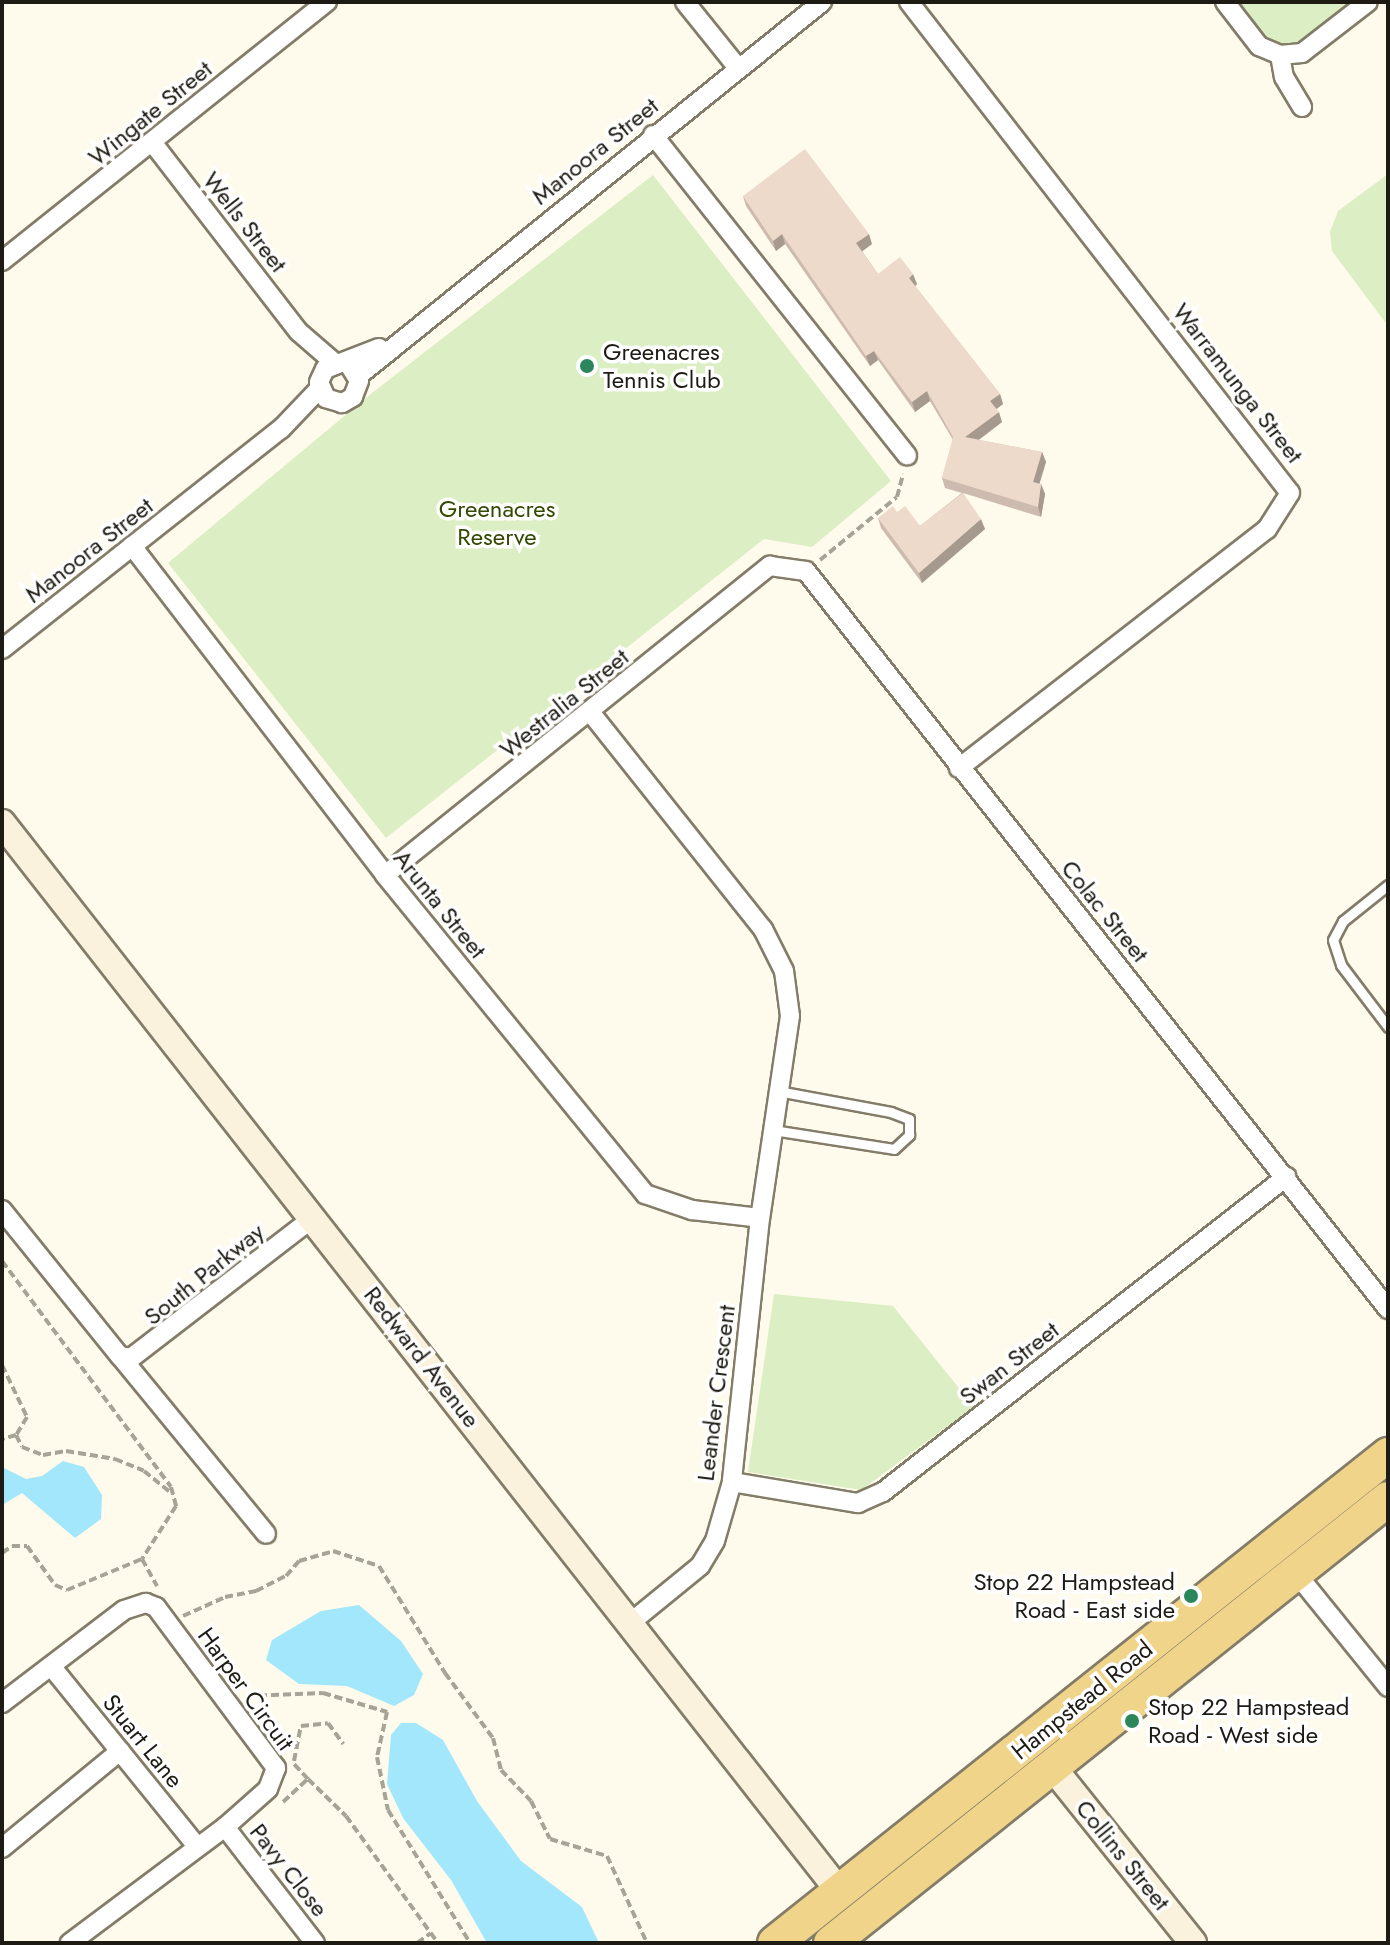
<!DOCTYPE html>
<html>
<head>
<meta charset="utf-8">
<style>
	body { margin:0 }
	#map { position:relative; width:1390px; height:1945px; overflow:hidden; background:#fefaec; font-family:Jost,sans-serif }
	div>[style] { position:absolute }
	.green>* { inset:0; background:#dceec4 }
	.water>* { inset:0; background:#a2e7fb }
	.path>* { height:4px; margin-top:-2px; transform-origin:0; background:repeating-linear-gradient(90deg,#a6a397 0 8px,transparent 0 12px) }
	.roads { filter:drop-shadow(2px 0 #837c68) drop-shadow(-2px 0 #837c68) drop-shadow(0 2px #837c68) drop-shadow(0 -2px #837c68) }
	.lane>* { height:9px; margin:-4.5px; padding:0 4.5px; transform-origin:4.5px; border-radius:4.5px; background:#fff }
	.street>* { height:18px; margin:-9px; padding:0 9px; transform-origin:9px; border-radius:9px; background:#fff }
	.secondary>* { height:26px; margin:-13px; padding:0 13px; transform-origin:13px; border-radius:13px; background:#faf2dc }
	.highway>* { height:34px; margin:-17px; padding:0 17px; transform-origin:17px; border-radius:17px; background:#f0d48a }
	.wall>* { inset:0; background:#ccbbae }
	.shaded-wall>* { inset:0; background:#a6998d }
	.building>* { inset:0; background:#eddaca }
	.dots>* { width:22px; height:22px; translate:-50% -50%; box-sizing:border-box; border:4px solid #fff; border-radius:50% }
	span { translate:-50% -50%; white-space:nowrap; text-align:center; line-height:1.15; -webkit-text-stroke:7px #fff; paint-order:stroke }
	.street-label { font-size:24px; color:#1d1b13 }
	.poi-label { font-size:24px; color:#1d1b13 }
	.left { translate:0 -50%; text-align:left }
	.right { translate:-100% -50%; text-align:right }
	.park-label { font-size:24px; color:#334900 }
	.frame { position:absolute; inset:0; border:4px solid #1d1b13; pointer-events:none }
</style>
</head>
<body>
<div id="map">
	<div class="green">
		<div style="clip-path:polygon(1238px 2px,1368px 2px,1302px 53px,1280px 55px,1230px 9px)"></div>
		<div style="clip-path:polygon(1388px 174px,1388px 326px,1332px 251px,1330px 232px,1338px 211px)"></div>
		<div style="clip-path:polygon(653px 175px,891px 481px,812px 547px,764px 539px,386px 838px,168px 563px,372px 393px)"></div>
		<div style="clip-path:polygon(774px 1294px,893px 1306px,974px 1407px,861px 1490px,748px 1472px)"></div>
	</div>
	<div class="water">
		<div style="clip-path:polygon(63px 1461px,84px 1467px,102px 1495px,101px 1519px,75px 1538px,22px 1493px,2px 1505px,2px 1467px,26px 1479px,42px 1476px)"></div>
		<div style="clip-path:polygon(359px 1605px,401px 1641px,423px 1674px,414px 1695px,394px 1706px,347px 1686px,299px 1684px,266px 1660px,272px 1640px,321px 1611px)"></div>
		<div style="clip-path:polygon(401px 1723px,416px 1723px,443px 1740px,477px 1801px,521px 1861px,582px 1907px,599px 1943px,487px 1943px,451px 1880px,403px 1818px,387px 1784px,391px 1735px)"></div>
	</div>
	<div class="path">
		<div style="left:820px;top:560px;width:99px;rotate:-39.3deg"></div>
		<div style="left:897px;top:497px;width:24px;rotate:-75deg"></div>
		<div style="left:2px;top:1261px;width:282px;rotate:53.2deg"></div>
		<div style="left:171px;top:1487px;width:20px;rotate:75deg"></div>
		<div style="left:176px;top:1506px;width:63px;rotate:122.7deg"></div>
		<div style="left:2px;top:1365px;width:58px;rotate:64.3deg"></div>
		<div style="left:27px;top:1417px;width:21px;rotate:121deg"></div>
		<div style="left:16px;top:1435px;width:15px;rotate:164deg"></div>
		<div style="left:16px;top:1435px;width:13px;rotate:63deg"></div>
		<div style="left:22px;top:1447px;width:22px;rotate:21deg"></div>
		<div style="left:43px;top:1455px;width:23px;rotate:-10deg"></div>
		<div style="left:66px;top:1451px;width:50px;rotate:9.3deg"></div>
		<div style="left:115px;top:1459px;width:31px;rotate:22deg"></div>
		<div style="left:144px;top:1471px;width:33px;rotate:39deg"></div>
		<div style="left:2px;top:1553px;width:12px;rotate:-35deg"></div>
		<div style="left:12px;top:1546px;width:15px"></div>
		<div style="left:27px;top:1546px;width:48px;rotate:54.3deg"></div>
		<div style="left:55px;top:1585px;width:13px;rotate:23deg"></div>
		<div style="left:67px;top:1590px;width:81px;rotate:-22.5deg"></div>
		<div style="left:142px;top:1559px;width:31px;rotate:61deg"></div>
		<div style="left:183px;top:1616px;width:46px;rotate:-24.3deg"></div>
		<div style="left:225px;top:1597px;width:32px;rotate:-11deg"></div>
		<div style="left:256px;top:1591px;width:34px;rotate:-27deg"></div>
		<div style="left:286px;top:1576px;width:20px;rotate:-49deg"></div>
		<div style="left:299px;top:1561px;width:35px;rotate:-16deg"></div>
		<div style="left:333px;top:1551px;width:48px;rotate:18.1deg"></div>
		<div style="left:379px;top:1566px;width:126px;rotate:58.3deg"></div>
		<div style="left:445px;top:1673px;width:81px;rotate:53.6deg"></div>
		<div style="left:493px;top:1738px;width:33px;rotate:76deg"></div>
		<div style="left:501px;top:1770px;width:43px;rotate:45.9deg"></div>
		<div style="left:531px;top:1801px;width:42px;rotate:63.4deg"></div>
		<div style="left:550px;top:1839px;width:59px;rotate:16.6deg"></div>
		<div style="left:607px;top:1856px;width:96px;rotate:65.3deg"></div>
		<div style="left:247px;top:1696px;width:76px;rotate:-2.3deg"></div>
		<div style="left:323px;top:1693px;width:67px;rotate:16.5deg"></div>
		<div style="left:387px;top:1712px;width:46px;rotate:102.5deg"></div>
		<div style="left:377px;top:1757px;width:54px;rotate:78.3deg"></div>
		<div style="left:388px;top:1810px;width:156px;rotate:58.3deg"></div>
		<div style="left:294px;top:1761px;width:36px;rotate:-79deg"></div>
		<div style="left:301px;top:1726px;width:27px;rotate:-6deg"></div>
		<div style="left:328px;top:1723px;width:26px;rotate:54deg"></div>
		<div style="left:308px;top:1779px;width:53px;rotate:44.2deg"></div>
		<div style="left:346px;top:1816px;width:157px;rotate:54.1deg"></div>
		<div style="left:283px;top:1802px;width:34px;rotate:-43deg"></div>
		<div style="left:308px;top:1779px;width:21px;rotate:-133deg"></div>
		<div style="left:417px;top:1943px;width:17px;rotate:-36deg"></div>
	</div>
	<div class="roads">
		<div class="lane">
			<div style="left:1388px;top:885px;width:58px;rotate:141.3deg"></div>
			<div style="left:1343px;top:921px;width:21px;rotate:118deg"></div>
			<div style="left:1333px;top:940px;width:26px;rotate:72deg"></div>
			<div style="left:1341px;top:965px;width:78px;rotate:52.8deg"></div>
			<div style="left:773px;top:1130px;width:122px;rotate:8.9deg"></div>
			<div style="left:894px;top:1149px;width:21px;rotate:-43deg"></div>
			<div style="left:909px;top:1135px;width:16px;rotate:-90deg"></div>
			<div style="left:909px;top:1119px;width:19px;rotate:-159deg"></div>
			<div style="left:891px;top:1112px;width:115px;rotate:-169.5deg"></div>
		</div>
		<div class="street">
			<div style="left:685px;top:2px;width:85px;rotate:51.2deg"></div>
			<div style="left:909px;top:2px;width:621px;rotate:52.19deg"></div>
			<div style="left:1290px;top:493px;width:43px;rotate:122.6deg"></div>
			<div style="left:1267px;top:529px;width:390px;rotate:142.2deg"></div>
			<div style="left:1225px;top:2px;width:56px;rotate:52.3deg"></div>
			<div style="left:1259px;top:46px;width:23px;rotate:23deg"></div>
			<div style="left:1280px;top:55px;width:22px;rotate:-5deg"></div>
			<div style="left:1302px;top:53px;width:83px;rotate:-37.7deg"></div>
			<div style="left:1280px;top:55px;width:22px;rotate:80deg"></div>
			<div style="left:1284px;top:77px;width:35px;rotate:59deg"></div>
			<div style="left:653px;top:135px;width:409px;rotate:51.6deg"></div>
			<div style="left:152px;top:142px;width:240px;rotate:52.3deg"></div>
			<div style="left:299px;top:332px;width:49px;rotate:40.9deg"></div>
			<div style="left:2px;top:261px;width:416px;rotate:-38.6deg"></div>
			<div style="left:351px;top:368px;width:15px;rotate:58deg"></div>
			<div style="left:359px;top:381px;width:17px;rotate:111deg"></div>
			<div style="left:353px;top:397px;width:13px;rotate:151deg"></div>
			<div style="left:342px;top:403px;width:17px;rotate:-163deg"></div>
			<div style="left:326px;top:398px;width:17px;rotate:-114deg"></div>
			<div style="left:319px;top:382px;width:14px;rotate:-65deg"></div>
			<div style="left:325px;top:369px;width:58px;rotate:-21.3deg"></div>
			<div style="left:358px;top:376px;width:596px;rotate:-38.87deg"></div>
			<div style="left:132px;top:546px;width:415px;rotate:52.4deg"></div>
			<div style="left:385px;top:875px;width:412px;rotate:50.8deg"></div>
			<div style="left:645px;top:1194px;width:50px;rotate:18.8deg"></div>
			<div style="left:692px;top:1210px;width:68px;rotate:6.7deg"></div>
			<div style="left:2px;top:649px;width:355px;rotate:-38.3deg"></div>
			<div style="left:281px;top:429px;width:57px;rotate:-46.4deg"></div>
			<div style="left:591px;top:713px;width:276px;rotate:51.5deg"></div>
			<div style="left:763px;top:929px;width:47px;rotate:63.4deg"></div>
			<div style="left:784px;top:971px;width:45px;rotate:82.4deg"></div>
			<div style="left:790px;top:1016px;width:204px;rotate:98.4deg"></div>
			<div style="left:760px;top:1218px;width:265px;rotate:96.1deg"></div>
			<div style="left:732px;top:1482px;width:61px;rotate:106.1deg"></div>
			<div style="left:715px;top:1541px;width:29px;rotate:121deg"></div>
			<div style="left:700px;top:1566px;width:90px;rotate:140.8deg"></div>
			<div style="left:385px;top:875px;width:494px;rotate:-38.8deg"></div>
			<div style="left:770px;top:566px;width:36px;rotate:8deg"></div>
			<div style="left:806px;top:571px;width:940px;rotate:51.74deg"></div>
			<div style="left:2px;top:1210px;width:188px;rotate:51.1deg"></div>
			<div style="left:120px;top:1356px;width:11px;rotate:10deg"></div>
			<div style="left:131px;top:1358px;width:230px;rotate:-37.6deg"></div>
			<div style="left:120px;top:1356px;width:230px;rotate:50.6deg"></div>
			<div style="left:732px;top:1482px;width:128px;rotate:9.5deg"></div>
			<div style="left:858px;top:1503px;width:27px;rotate:-24deg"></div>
			<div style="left:883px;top:1492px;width:512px;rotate:-38.01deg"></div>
			<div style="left:1295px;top:1572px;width:148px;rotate:51deg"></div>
			<div style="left:51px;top:1666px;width:232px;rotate:51deg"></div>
			<div style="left:2px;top:1703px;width:153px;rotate:-37.3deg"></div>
			<div style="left:124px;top:1610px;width:23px;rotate:-18deg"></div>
			<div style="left:146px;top:1603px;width:11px;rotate:22deg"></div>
			<div style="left:156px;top:1607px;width:201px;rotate:53.3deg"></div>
			<div style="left:276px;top:1768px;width:22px;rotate:111deg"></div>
			<div style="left:268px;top:1789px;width:57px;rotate:138.5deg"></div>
			<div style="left:225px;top:1827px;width:194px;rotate:143.2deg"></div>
			<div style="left:225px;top:1827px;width:147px;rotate:52.2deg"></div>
			<div style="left:2px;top:1848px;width:153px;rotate:-39.4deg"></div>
		</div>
		<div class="secondary">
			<div style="left:2px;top:823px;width:1358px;rotate:51.91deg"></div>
			<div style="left:1053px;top:1768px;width:224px;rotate:51.3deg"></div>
		</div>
		<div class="highway">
			<div style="left:775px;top:1943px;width:784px;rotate:-38.52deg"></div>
			<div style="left:831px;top:1943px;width:712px;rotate:-38.56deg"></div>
		</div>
	</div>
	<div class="wall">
		<div style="clip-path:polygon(743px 196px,872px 244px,862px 251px,878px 274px,917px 284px,915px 286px,1000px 394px,1003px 404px,996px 409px,1002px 422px,979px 440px,1042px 452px,1046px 462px,1039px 483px,1041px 484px,1045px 494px,1041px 517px,963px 493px,985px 529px,922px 583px,881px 528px,878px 518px,897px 512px,920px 526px,962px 493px,945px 488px,942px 478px,953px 440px,930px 401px,915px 412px,878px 360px,870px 366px,785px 244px,776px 251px,746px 206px)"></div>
	</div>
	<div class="shaded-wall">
		<div style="clip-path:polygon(782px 234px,785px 244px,776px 251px,773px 241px)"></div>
		<div style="clip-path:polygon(869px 234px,872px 244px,860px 253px,856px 243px)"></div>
		<div style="clip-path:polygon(913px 274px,917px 284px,913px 288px,909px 278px)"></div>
		<div style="clip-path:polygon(874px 351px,878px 360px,870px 366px,866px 356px)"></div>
		<div style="clip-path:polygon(927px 391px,930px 401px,915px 412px,912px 402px)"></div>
		<div style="clip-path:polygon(1000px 394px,1003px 404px,994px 411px,990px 401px)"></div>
		<div style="clip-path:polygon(999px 412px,1002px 422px,969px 447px,965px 437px)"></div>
		<div style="clip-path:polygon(1042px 452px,1046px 462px,1037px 492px,1033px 482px)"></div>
		<div style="clip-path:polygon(1041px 484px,1045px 494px,1041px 517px,1038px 507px)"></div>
		<div style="clip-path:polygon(981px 519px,985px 529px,922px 583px,919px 573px)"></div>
	</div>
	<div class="building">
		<div style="clip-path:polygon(805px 149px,869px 234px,856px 243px,878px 274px,900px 257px,913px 274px,909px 278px,1000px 394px,990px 401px,999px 412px,965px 437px,1042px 452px,1033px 482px,1041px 484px,1038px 507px,942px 478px,953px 437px,927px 391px,912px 402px,874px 351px,866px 356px,782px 234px,773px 241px,743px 196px)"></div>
		<div style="clip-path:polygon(963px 493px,981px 519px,919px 573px,878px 518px,893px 506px,897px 512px,905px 506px,920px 526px)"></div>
	</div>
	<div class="dots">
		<div style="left:587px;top:366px;background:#2c865b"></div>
		<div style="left:1191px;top:1596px;background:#2c865b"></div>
		<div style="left:1132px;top:1721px;background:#2c865b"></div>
	</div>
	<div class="street-label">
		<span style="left:150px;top:113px;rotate:-39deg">Wingate Street</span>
		<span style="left:595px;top:151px;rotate:-39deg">Manoora Street</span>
		<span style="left:245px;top:222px;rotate:52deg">Wells Street</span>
		<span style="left:1238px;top:383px;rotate:52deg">Warramunga Street</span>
		<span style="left:89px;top:550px;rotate:-38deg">Manoora Street</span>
		<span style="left:564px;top:703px;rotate:-39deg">Westralia Street</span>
		<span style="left:440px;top:904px;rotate:51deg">Arunta Street</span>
		<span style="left:1105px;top:911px;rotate:51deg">Colac Street</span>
		<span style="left:204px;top:1274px;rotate:-39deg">South Parkway</span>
		<span style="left:422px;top:1357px;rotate:52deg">Redward Avenue</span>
		<span style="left:1009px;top:1363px;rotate:-38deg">Swan Street</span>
		<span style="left:716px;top:1393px;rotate:-83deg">Leander Crescent</span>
		<span style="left:246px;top:1689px;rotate:54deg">Harper Circuit</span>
		<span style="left:1082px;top:1700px;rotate:-39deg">Hampstead Road</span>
		<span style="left:143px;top:1741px;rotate:51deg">Stuart Lane</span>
		<span style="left:1123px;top:1855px;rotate:51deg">Collins Street</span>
		<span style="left:289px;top:1870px;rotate:52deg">Pavy Close</span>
	</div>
	<div class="poi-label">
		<span class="left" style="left:603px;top:366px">Greenacres<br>Tennis Club</span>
		<span class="right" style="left:1175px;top:1596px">Stop 22 Hampstead<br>Road - East side</span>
		<span class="left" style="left:1148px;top:1721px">Stop 22 Hampstead<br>Road - West side</span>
	</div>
	<div class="park-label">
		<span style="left:497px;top:523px">Greenacres<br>Reserve</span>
	</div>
	<div class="frame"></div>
</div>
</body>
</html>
